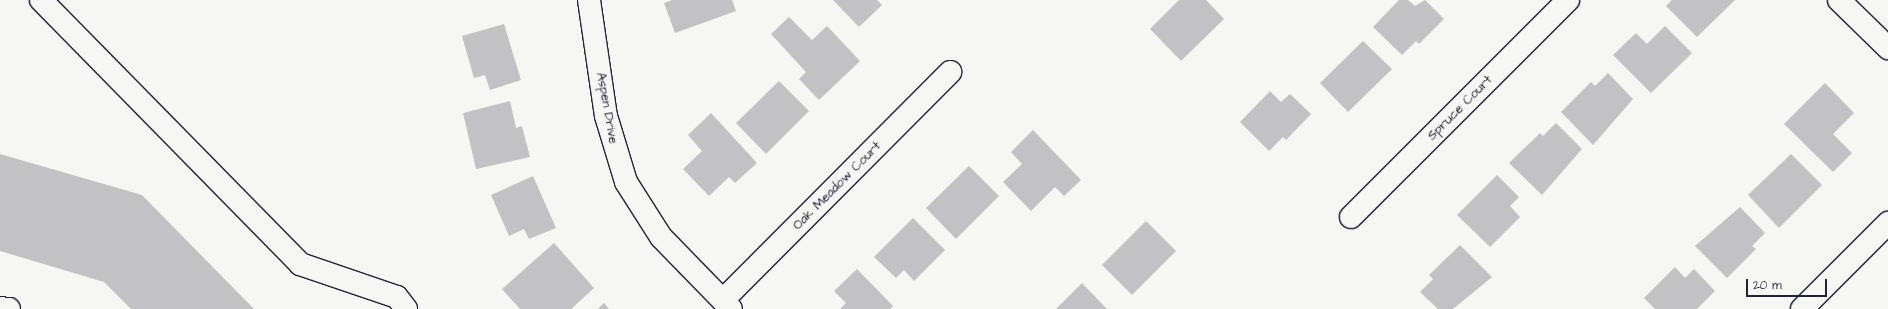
<!DOCTYPE html>
<html>
<head>
<meta charset="utf-8">
<style>
	body { margin:0 }
	#map { position:relative; width:1888px; height:309px; overflow:hidden; background:#f6f6f2; font-family:"Architects Daughter",sans-serif }
	div>[style] { position:absolute }
	.building>* { inset:0; background:#c2c2c4 }
	.roads { filter:drop-shadow(1px 0 #22223b) drop-shadow(-1px 0 #22223b) drop-shadow(0 1px #22223b) drop-shadow(0 -1px #22223b) }
	.street>* { height:22px; margin:-11px; padding:0 11px; transform-origin:11px; border-radius:11px; background:#f6f6f2 }
	span { translate:-50% -50%; white-space:nowrap; text-align:center; line-height:1.15; -webkit-text-stroke:3px #f6f6f2; paint-order:stroke }
	.street-label { font-size:13px; color:#22223b }
	.scale { position:absolute; left:1746px; top:279px; width:81px; height:18px; box-sizing:border-box; border:2px solid #22223b; border-top:0; padding-left:5px; font-size:12px; line-height:14px; white-space:nowrap; color:#22223b; -webkit-text-stroke:3px #f6f6f2; paint-order:stroke }
</style>
</head>
<body>
<div id="map">
	<div class="building">
		<div style="clip-path:polygon(672px 0,732px 0,736px 11px,675px 33px,664px 3px)"></div>
		<div style="clip-path:polygon(833px 0,877px 0,882px 5px,859px 27px)"></div>
		<div style="clip-path:polygon(1179px 0,1206px 0,1224px 19px,1181px 61px,1150px 29px)"></div>
		<div style="clip-path:polygon(1399px 0,1408px 0,1415px 6px,1425px 0,1444px 19px,1419px 44px,1416px 41px,1402px 55px,1373px 27px)"></div>
		<div style="clip-path:polygon(1672px 0,1735px 0,1697px 37px,1666px 6px)"></div>
		<div style="clip-path:polygon(789px 17px,812px 40px,827px 26px,860px 61px,819px 100px,799px 79px,806px 72px,771px 34px)"></div>
		<div style="clip-path:polygon(504px 24px,521px 80px,490px 90px,485px 75px,474px 78px,462px 36px)"></div>
		<div style="clip-path:polygon(1665px 26px,1692px 53px,1651px 93px,1613px 55px,1636px 33px,1647px 44px)"></div>
		<div style="clip-path:polygon(1363px 41px,1392px 69px,1348px 112px,1320px 83px)"></div>
		<div style="clip-path:polygon(1608px 73px,1633px 99px,1593px 145px,1561px 112px,1591px 82px,1595px 86px)"></div>
		<div style="clip-path:polygon(779px 81px,809px 111px,766px 154px,736px 123px)"></div>
		<div style="clip-path:polygon(1825px 83px,1854px 113px,1833px 134px,1852px 153px,1833px 172px,1784px 124px)"></div>
		<div style="clip-path:polygon(1270px 91px,1281px 102px,1290px 94px,1311px 114px,1286px 140px,1283px 137px,1269px 151px,1240px 122px)"></div>
		<div style="clip-path:polygon(510px 101px,516px 128px,522px 126px,530px 157px,476px 169px,463px 113px)"></div>
		<div style="clip-path:polygon(711px 113px,757px 163px,735px 183px,729px 177px,709px 196px,683px 169px,702px 151px,688px 135px)"></div>
		<div style="clip-path:polygon(1556px 123px,1582px 149px,1542px 195px,1509px 163px,1540px 133px,1543px 136px)"></div>
		<div style="clip-path:polygon(1033px 130px,1081px 180px,1064px 196px,1055px 187px,1031px 211px,1003px 182px,1022px 164px,1011px 152px)"></div>
		<div style="clip-path:polygon(0 154px,142px 195px,254px 309px,131px 309px,104px 282px,0 251px)"></div>
		<div style="clip-path:polygon(1791px 154px,1822px 185px,1779px 228px,1748px 195px)"></div>
		<div style="clip-path:polygon(969px 166px,999px 196px,956px 239px,926px 208px)"></div>
		<div style="clip-path:polygon(1497px 175px,1519px 197px,1510px 206px,1520px 217px,1490px 247px,1457px 215px)"></div>
		<div style="clip-path:polygon(533px 176px,556px 228px,529px 239px,524px 229px,509px 236px,491px 195px)"></div>
		<div style="clip-path:polygon(1740px 207px,1765px 233px,1752px 246px,1756px 249px,1727px 278px,1695px 246px)"></div>
		<div style="clip-path:polygon(913px 218px,945px 250px,914px 281px,904px 270px,896px 278px,874px 257px)"></div>
		<div style="clip-path:polygon(1146px 221px,1176px 251px,1132px 295px,1102px 265px)"></div>
		<div style="clip-path:polygon(554px 243px,594px 288px,571px 309px,520px 309px,502px 289px)"></div>
		<div style="clip-path:polygon(1460px 245px,1492px 277px,1453px 309px,1438px 309px,1420px 292px,1433px 279px,1429px 275px)"></div>
		<div style="clip-path:polygon(1675px 267px,1685px 278px,1694px 269px,1715px 291px,1697px 309px,1655px 309px,1644px 298px)"></div>
		<div style="clip-path:polygon(857px 269px,893px 306px,890px 309px,840px 309px,846px 303px,834px 291px)"></div>
		<div style="clip-path:polygon(1082px 283px,1107px 309px,1056px 309px)"></div>
		<div style="clip-path:polygon(604px 303px,609px 309px,598px 309px)"></div>
	</div>
	<div class="roads">
		<div class="street">
			<div style="left:41px;top:0;width:370px;rotate:45.5deg"></div>
			<div style="left:300px;top:264px;width:102px;rotate:18.8deg"></div>
			<div style="left:397px;top:297px;width:15px;rotate:53deg"></div>
			<div style="left:589px;top:0;width:117px;rotate:81.7deg"></div>
			<div style="left:606px;top:116px;width:69px;rotate:73.1deg"></div>
			<div style="left:626px;top:182px;width:65px;rotate:57.5deg"></div>
			<div style="left:661px;top:237px;width:100px;rotate:45.8deg"></div>
			<div style="left:1839px;top:0;width:69px;rotate:44.4deg"></div>
			<div style="left:1351px;top:217px;width:307px;rotate:-45deg"></div>
			<div style="left:723px;top:300px;width:322px;rotate:-45.1deg"></div>
			<div style="left:0;top:308px;width:9px;rotate:6deg"></div>
			<div style="left:1802px;top:309px;width:122px;rotate:-45deg"></div>
		</div>
	</div>
	<div class="street-label">
		<span style="left:607px;top:108px;rotate:80deg">Aspen Drive</span>
		<span style="left:1460px;top:108px;rotate:-45deg">Spruce Court</span>
		<span style="left:837px;top:186px;rotate:-45deg">Oak Meadow Court</span>
	</div>
	<div class="scale">20 m</div>
</div>
</body>
</html>
